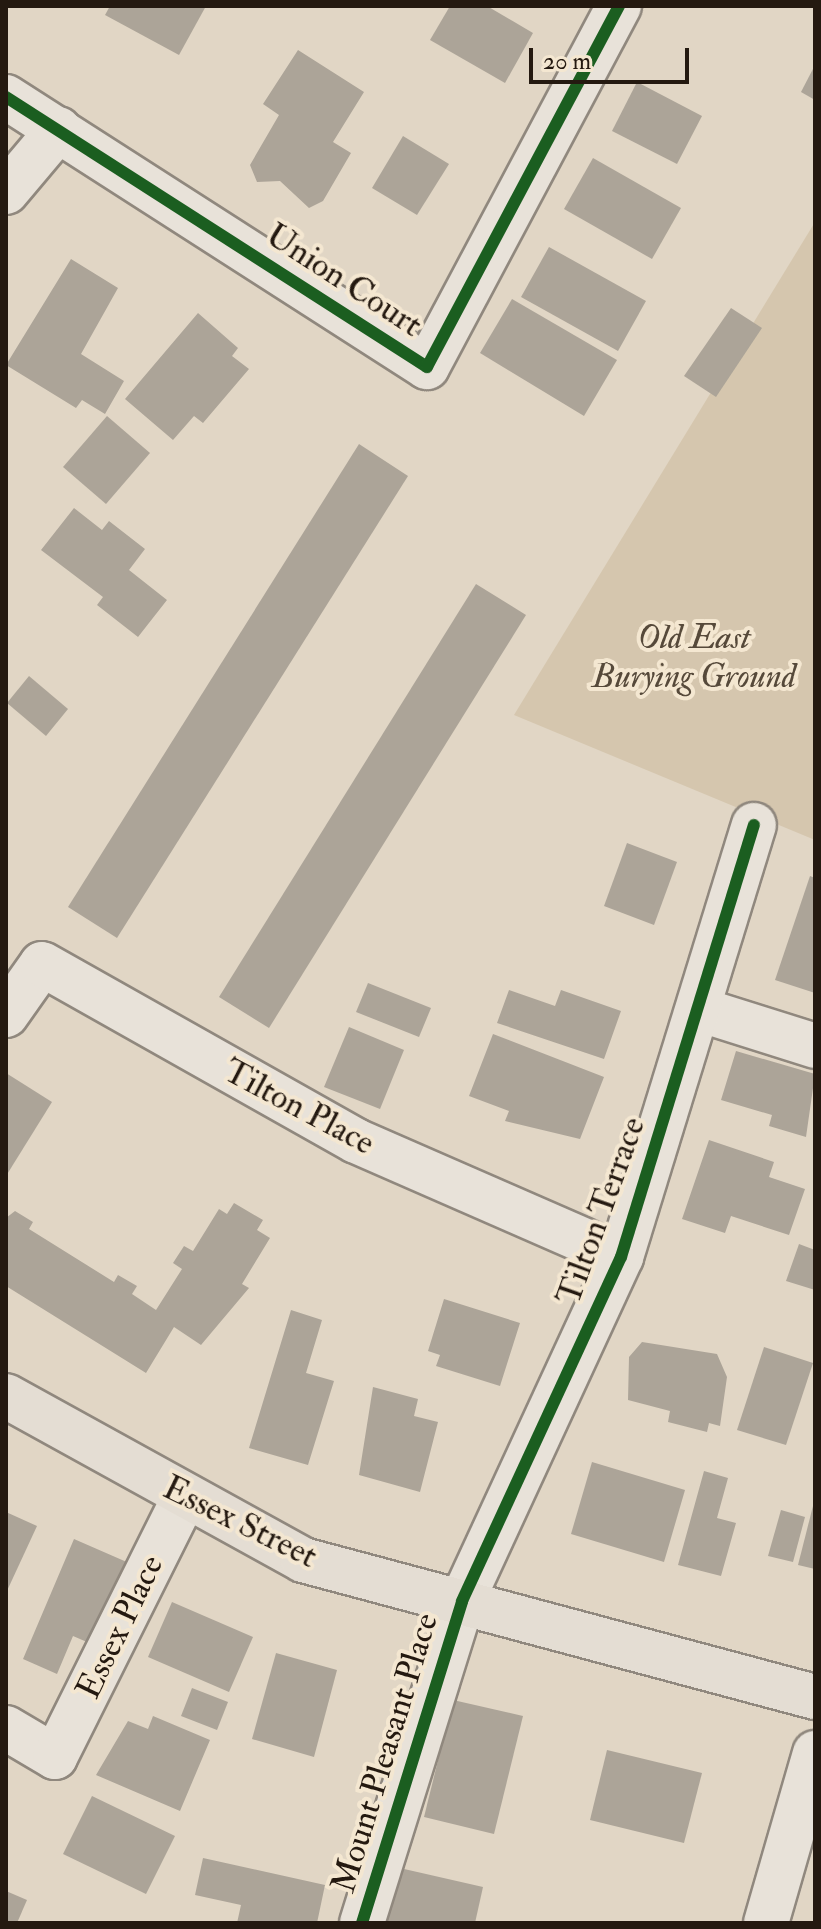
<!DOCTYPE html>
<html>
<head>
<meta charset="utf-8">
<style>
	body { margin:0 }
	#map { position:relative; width:821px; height:1929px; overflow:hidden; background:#e1d6c5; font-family:"IM FELL Double Pica",serif }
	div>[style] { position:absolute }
	.green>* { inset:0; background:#d5c6ae }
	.building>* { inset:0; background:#aca498 }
	.roads { filter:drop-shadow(2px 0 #90887e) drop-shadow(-2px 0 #90887e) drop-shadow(0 2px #90887e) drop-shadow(0 -2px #90887e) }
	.minor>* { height:44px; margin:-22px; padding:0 22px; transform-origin:22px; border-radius:22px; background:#e8e2d9 }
	.major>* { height:44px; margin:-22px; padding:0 22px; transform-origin:22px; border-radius:22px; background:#e4ddd3 }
	.cycleway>* { height:12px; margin:-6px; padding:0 6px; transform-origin:6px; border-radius:6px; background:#1b5e20 }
	span { translate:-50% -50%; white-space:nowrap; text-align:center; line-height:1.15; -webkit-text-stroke:8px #f4e7d1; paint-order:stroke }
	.street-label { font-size:34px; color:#241910 }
	.park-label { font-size:34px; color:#56493a; font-style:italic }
	.frame { position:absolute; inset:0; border:8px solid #241910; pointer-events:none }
	.scale { position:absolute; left:529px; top:48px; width:160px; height:36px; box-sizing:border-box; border:4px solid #241910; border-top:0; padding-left:10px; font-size:24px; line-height:28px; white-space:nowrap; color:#241910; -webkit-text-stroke:6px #f4e7d1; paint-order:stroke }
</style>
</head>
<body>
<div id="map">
	<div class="green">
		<div style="clip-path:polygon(815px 222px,815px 840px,514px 715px)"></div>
	</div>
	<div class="building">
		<div style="clip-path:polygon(110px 6px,206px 6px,179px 55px,105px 15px)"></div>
		<div style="clip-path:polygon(450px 6px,487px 6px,533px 33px,505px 83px,430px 40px)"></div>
		<div style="clip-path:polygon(298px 50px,364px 92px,333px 142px,351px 153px,323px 201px,309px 208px,280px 181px,257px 182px,250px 165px,279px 115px,263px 104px)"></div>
		<div style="clip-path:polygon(815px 65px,815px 100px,801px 92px)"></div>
		<div style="clip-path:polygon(637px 82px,702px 116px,677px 164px,612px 131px)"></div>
		<div style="clip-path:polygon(403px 136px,449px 164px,417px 215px,372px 188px)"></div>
		<div style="clip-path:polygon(593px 158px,681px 208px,652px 259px,564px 209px)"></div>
		<div style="clip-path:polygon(549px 247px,646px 301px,618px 351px,521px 297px)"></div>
		<div style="clip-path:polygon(71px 259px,118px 288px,81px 354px,124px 381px,105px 414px,82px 400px,76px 408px,6px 365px)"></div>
		<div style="clip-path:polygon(512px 299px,617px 360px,584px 416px,480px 353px)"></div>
		<div style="clip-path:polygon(731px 308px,762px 328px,716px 397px,684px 376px)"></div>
		<div style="clip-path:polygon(198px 313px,238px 348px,232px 356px,249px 369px,203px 423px,194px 416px,173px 440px,125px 399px)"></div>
		<div style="clip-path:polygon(107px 416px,150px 453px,106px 504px,63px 467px)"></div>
		<div style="clip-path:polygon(359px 444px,408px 476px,117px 938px,68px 907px)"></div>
		<div style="clip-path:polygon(74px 508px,102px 530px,109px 521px,145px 549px,129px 570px,167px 600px,138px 637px,97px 605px,103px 597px,41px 550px)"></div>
		<div style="clip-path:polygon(476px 584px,526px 615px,269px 1028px,219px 997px)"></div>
		<div style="clip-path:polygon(29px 676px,68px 709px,46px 736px,7px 703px)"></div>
		<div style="clip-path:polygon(627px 843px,677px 862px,654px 925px,604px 906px)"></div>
		<div style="clip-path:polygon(810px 876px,815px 878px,815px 993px,775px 980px)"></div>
		<div style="clip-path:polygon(368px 983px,431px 1008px,419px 1037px,356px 1012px)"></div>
		<div style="clip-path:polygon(509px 990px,555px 1006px,561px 990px,621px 1011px,604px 1059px,497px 1023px)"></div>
		<div style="clip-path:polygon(349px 1027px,404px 1050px,380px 1109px,324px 1087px)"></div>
		<div style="clip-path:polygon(493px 1034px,604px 1077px,580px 1139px,505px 1121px,509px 1111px,469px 1096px)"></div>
		<div style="clip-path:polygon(736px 1051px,815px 1074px,806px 1137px,769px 1126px,772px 1115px,721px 1100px)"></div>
		<div style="clip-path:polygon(6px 1073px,52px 1102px,6px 1176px)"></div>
		<div style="clip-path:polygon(709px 1140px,774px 1162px,769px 1177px,805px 1189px,789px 1235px,731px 1216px,725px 1233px,682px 1219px)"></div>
		<div style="clip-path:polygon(234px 1203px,263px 1220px,257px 1230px,270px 1238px,242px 1284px,249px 1288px,201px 1345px,174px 1327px,146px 1373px,6px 1286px,6px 1218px,15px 1211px,33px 1222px,29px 1229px,114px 1282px,118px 1275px,137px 1286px,132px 1294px,156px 1310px,182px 1269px,173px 1263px,184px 1246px,193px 1251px,219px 1209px,227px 1214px)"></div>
		<div style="clip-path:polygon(799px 1244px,815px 1250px,815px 1290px,786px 1281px)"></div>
		<div style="clip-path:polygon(444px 1299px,520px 1323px,500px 1386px,436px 1366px,440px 1355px,428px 1351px)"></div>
		<div style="clip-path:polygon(291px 1310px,322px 1320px,306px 1373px,334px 1381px,308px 1465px,249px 1448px)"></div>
		<div style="clip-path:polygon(642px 1342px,717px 1354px,727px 1377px,720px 1426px,709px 1423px,707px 1432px,668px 1422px,670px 1411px,628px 1400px,629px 1357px)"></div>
		<div style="clip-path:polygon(764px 1347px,813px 1363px,786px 1445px,737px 1430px)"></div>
		<div style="clip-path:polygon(373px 1387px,418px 1399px,414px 1416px,438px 1422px,420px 1492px,359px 1475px)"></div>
		<div style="clip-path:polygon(592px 1462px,685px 1490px,664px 1562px,571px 1534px)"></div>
		<div style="clip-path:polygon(704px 1471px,728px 1478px,717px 1518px,736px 1523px,721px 1576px,678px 1565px)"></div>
		<div style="clip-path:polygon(814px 1502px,815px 1503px,815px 1569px,798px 1565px)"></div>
		<div style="clip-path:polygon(781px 1510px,805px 1517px,793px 1562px,768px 1556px)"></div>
		<div style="clip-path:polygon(6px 1512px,37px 1526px,6px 1593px)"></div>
		<div style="clip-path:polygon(74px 1539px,129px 1563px,94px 1645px,73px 1636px,57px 1674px,23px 1659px)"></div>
		<div style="clip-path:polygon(172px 1602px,253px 1637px,229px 1692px,148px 1657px)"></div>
		<div style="clip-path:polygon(276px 1653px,337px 1670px,314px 1757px,252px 1739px)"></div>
		<div style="clip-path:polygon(192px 1688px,228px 1702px,217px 1730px,181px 1716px)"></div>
		<div style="clip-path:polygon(453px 1700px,523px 1716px,494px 1834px,424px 1817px)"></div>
		<div style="clip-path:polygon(153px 1716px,210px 1740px,180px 1811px,96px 1775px,128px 1721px,148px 1729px)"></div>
		<div style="clip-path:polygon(607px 1750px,702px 1773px,684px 1843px,590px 1820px)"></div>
		<div style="clip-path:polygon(92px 1796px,175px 1836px,146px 1894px,63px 1854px)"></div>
		<div style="clip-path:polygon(203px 1858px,325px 1885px,317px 1923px,237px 1923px,241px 1905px,195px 1895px)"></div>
		<div style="clip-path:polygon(391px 1866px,483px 1887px,475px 1923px,378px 1923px)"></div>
		<div style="clip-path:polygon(6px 1891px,27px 1900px,17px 1923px,6px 1923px)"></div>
	</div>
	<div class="roads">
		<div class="minor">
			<div style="left:6px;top:97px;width:500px;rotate:32.67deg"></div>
			<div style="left:427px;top:367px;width:409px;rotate:-62deg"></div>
			<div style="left:6px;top:192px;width:82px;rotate:-49.9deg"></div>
			<div style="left:698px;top:1009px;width:123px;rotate:17.5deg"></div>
			<div style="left:6px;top:1015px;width:62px;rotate:-54.8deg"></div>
			<div style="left:42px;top:964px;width:360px;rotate:29.4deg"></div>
			<div style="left:356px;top:1141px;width:289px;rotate:23.6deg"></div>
			<div style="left:6px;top:1728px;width:57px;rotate:30.6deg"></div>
			<div style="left:55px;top:1757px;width:292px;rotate:-63.5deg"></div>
			<div style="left:362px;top:1923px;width:337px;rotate:-72.7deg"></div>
			<div style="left:462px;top:1601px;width:379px;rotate:-65.2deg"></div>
			<div style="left:621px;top:1257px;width:452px;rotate:-72.9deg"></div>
			<div style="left:766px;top:1923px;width:177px;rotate:-73.9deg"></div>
		</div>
		<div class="major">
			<div style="left:6px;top:1396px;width:339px;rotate:28.9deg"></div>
			<div style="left:303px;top:1560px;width:530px;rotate:14.98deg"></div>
		</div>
	</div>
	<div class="cycleway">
		<div style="left:6px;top:97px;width:500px;rotate:32.67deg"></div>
		<div style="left:427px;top:367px;width:409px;rotate:-62deg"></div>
		<div style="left:362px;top:1923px;width:337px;rotate:-72.7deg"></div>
		<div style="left:462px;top:1601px;width:379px;rotate:-65.2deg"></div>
		<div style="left:621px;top:1257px;width:452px;rotate:-72.9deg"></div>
	</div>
	<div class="street-label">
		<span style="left:344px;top:280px;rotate:33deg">Union Court</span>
		<span style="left:299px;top:1107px;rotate:28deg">Tilton Place</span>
		<span style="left:601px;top:1211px;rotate:-70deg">Tilton Terrace</span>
		<span style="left:240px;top:1522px;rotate:26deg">Essex Street</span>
		<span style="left:120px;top:1627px;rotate:-64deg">Essex Place</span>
		<span style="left:385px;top:1753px;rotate:-73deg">Mount Pleasant Place</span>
	</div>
	<div class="park-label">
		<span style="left:694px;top:657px">Old East<br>Burying Ground</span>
	</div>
	<div class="frame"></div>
	<div class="scale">20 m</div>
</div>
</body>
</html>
